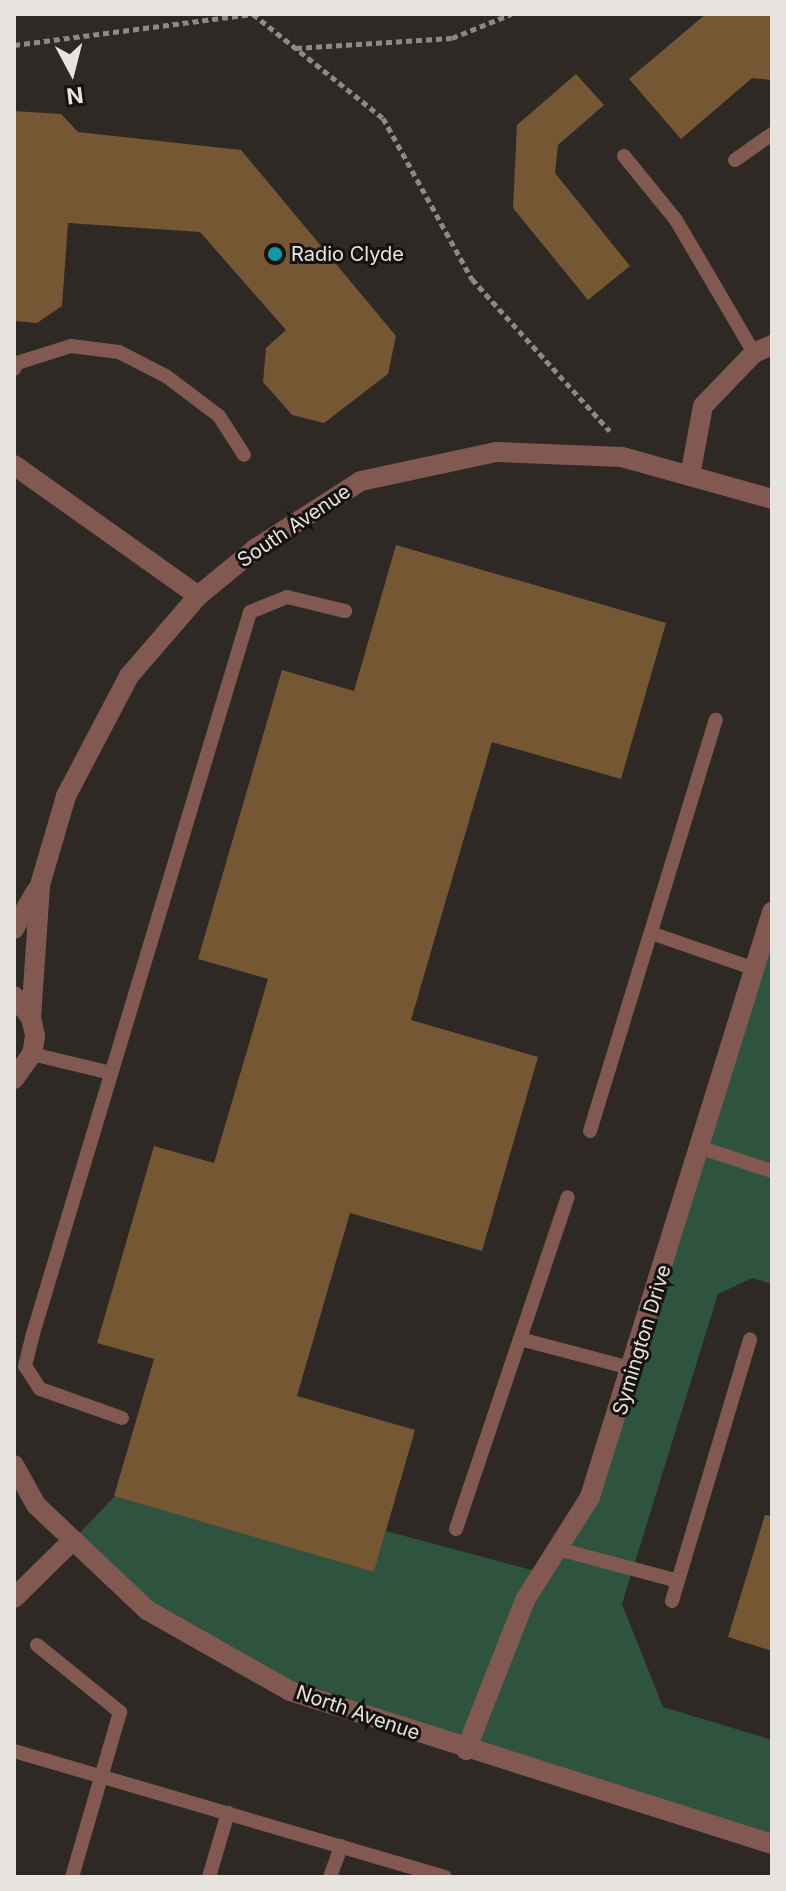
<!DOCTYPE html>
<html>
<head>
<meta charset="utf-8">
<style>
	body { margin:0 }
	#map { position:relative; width:786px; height:1891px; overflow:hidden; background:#2e2924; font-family:Inter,sans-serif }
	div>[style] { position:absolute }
	.green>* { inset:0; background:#2e543f }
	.building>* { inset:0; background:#765734 }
	.path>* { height:5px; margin-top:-2.5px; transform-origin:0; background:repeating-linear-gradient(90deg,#8d8985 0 6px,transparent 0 10px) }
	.lane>* { height:14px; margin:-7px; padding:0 7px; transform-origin:7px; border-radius:7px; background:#815950 }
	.street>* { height:20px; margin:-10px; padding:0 10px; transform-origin:10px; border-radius:10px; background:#815950 }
	.dots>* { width:22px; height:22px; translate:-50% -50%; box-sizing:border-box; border:4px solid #151210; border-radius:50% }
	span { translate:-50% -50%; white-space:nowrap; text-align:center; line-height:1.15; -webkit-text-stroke:6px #151210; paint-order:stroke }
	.poi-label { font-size:20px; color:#e7e4e0 }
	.left { translate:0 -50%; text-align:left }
	.street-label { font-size:20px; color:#e7e4e0 }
	.frame { position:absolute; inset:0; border:16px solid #e7e4e0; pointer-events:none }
	.north { position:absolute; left:32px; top:32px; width:80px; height:80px; -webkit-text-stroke:6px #151210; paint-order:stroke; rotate:173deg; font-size:22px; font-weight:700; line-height:32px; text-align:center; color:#e7e4e0 }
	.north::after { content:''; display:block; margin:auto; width:28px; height:36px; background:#e7e4e0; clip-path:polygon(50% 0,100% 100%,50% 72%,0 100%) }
</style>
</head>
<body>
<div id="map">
	<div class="green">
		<div style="clip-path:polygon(772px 912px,772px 1284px,752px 1278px,718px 1294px,622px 1604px,663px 1707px,772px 1740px,772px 1844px,290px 1691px,147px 1610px,73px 1540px,115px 1496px,374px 1572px,386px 1531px,543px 1573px,590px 1497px)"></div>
	</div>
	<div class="building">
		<div style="clip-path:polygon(706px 14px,772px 14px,772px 80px,752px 78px,681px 139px,629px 79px)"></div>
		<div style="clip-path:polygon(576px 74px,604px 105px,558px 145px,555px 173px,630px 266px,588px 300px,513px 208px,517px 125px)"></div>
		<div style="clip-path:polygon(14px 111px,61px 114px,78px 132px,241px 150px,396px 336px,388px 374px,324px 423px,292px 415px,263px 382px,266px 348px,286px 330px,200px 232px,68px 223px,62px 306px,37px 323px,14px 321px)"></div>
		<div style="clip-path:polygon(396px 545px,666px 623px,621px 779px,492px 742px,411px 1020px,538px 1057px,482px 1251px,350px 1213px,297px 1396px,415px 1430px,374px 1572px,114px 1496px,154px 1359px,97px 1343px,154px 1146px,214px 1163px,268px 979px,198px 959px,282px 670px,354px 691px)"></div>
		<div style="clip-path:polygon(765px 1515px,772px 1516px,772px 1651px,728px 1637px)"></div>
	</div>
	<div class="path">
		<div style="left:253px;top:14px;width:166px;rotate:38.7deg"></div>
		<div style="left:383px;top:118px;width:184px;rotate:61.1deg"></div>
		<div style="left:472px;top:279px;width:205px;rotate:47.8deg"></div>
		<div style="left:14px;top:45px;width:240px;rotate:-7.4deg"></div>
		<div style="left:296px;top:48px;width:156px;rotate:-3.7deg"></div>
		<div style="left:452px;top:38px;width:64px;rotate:-22.1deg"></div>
	</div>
	<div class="lane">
		<div style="left:624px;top:156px;width:82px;rotate:50.9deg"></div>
		<div style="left:676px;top:220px;width:154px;rotate:59.6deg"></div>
		<div style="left:735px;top:160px;width:45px;rotate:-35.1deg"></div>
		<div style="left:14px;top:369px;width:7px;rotate:-63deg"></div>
		<div style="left:17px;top:363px;width:57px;rotate:-17.5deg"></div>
		<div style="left:71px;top:346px;width:48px;rotate:7.1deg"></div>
		<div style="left:119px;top:352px;width:53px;rotate:27.1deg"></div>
		<div style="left:166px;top:376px;width:66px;rotate:37deg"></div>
		<div style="left:219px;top:416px;width:46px;rotate:57.3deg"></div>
		<div style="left:651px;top:933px;width:110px;rotate:19.1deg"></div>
		<div style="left:32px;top:1054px;width:81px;rotate:13.5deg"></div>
		<div style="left:590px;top:1131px;width:430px;rotate:-73deg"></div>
		<div style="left:701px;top:1148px;width:75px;rotate:17.9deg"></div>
		<div style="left:520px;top:1339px;width:118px;rotate:14.7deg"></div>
		<div style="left:122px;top:1418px;width:87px;rotate:-160.5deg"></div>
		<div style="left:40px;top:1389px;width:27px;rotate:-123deg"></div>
		<div style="left:25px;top:1366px;width:30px;rotate:-76deg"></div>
		<div style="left:32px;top:1337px;width:757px;rotate:-73.26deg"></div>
		<div style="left:250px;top:612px;width:40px;rotate:-22deg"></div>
		<div style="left:287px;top:597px;width:60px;rotate:13.6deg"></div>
		<div style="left:456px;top:1529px;width:350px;rotate:-71.4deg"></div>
		<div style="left:558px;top:1549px;width:124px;rotate:14.9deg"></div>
		<div style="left:672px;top:1601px;width:273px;rotate:-73.4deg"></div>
		<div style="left:37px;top:1645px;width:107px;rotate:38.9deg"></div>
		<div style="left:120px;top:1712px;width:172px;rotate:106.2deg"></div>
		<div style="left:14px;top:1751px;width:449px;rotate:16.3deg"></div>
		<div style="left:209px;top:1877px;width:67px;rotate:-73.5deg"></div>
		<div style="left:330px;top:1877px;width:33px;rotate:-70deg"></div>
	</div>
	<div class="street">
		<div style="left:14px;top:465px;width:226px;rotate:35.4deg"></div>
		<div style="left:690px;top:476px;width:71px;rotate:-79.5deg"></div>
		<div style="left:703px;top:406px;width:74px;rotate:-46.1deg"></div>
		<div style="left:754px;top:353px;width:20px;rotate:-24deg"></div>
		<div style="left:14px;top:929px;width:44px;rotate:-59.9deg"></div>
		<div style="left:14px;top:996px;width:28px;rotate:52deg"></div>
		<div style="left:31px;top:1018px;width:18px;rotate:77deg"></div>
		<div style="left:35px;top:1036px;width:18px;rotate:99deg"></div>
		<div style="left:32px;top:1054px;width:31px;rotate:126deg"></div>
		<div style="left:31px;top:1018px;width:133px;rotate:-86.1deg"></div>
		<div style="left:40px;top:885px;width:93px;rotate:-73.7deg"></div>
		<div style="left:66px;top:796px;width:136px;rotate:-62.3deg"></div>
		<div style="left:129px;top:676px;width:106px;rotate:-49.2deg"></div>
		<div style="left:198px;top:596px;width:74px;rotate:-39.5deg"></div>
		<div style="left:255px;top:549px;width:126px;rotate:-32.7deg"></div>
		<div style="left:361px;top:481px;width:138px;rotate:-12.1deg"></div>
		<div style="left:496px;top:452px;width:126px;rotate:2.3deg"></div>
		<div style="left:622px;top:457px;width:156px;rotate:15.6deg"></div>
		<div style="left:14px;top:1465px;width:46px;rotate:61.2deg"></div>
		<div style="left:36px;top:1505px;width:153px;rotate:43.4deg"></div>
		<div style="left:147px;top:1610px;width:164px;rotate:29.5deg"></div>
		<div style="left:290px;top:1691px;width:506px;rotate:17.61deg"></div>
		<div style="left:14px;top:1598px;width:83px;rotate:-44.5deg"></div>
		<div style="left:466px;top:1750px;width:161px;rotate:-68.5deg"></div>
		<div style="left:525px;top:1600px;width:122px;rotate:-57.7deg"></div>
		<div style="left:590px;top:1497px;width:613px;rotate:-72.72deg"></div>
	</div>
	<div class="dots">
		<div style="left:275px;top:254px;background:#0f9aa8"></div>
	</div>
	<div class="poi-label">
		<span class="left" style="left:291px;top:254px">Radio Clyde</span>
	</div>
	<div class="street-label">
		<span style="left:294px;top:526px;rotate:-34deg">South Avenue</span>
		<span style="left:642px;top:1340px;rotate:-73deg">Symington Drive</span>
		<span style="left:358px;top:1713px;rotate:19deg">North Avenue</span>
	</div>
	<div class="frame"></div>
	<div class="north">N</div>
</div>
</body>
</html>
